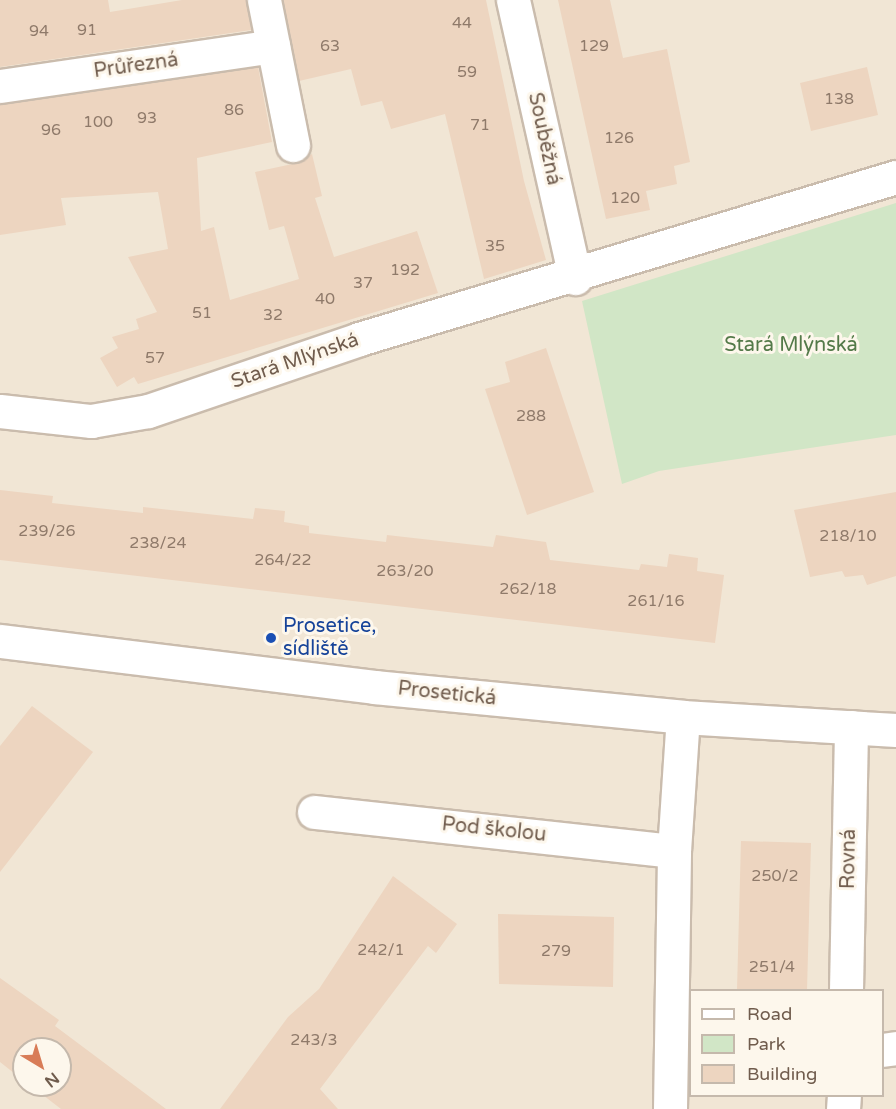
<!DOCTYPE html>
<html>
<head>
<meta charset="utf-8">
<style>
	body { margin:0 }
	#map { position:relative; width:896px; height:1109px; overflow:hidden; background:#faf3e6; font-family:"Varela Round",sans-serif }
	div>[style] { position:absolute }
	.residential>* { inset:0; background:#f1e6d5 }
	.green>* { inset:0; background:#d1e6c6 }
	.building>* { inset:0; background:#edd5c0 }
	.roads { filter:drop-shadow(2px 0 #cabcad) drop-shadow(-2px 0 #cabcad) drop-shadow(0 2px #cabcad) drop-shadow(0 -2px #cabcad) }
	.minor>* { height:33px; margin:-16.5px; padding:0 16.5px; transform-origin:16.5px; border-radius:16.5px; background:#fff }
	.dots>* { width:16px; height:16px; translate:-50% -50%; box-sizing:border-box; border:3px solid #fdf7ec; border-radius:50% }
	span { translate:-50% -50%; white-space:nowrap; text-align:center; line-height:1.15; -webkit-text-stroke:6px #fdf7ec; paint-order:stroke }
	.number-label { font-size:16px; color:#8f7a6a }
	.number-label span { -webkit-text-stroke-width:0 }
	.street-label { font-size:20px; color:#705c4d }
	.park-label { font-size:20px; color:#547a49 }
	.transit-label { font-size:20px; color:#164399 }
	.left { translate:0 -50%; text-align:left }
	.legend { position:absolute; left:689px; top:989px; width:195px; height:108px; box-sizing:border-box; background:#fdf7ec; border:2px solid #c5b9ac; margin:0; padding:8px 10px; list-style:none; font-size:18px; color:#705c4d }
	.legend li { display:flex; align-items:center; gap:12px; height:30px }
	.legend b { width:30px; border:2px solid #c5b9ac }
	.north { position:absolute; left:12px; top:1037px; width:60px; height:60px; box-sizing:border-box; background:#fdf7ec; border:2px solid #c5b9ac; border-radius:50%; rotate:142deg; font-size:16px; font-weight:700; line-height:24px; text-align:center; color:#705c4d }
	.north::after { content:''; display:block; margin:auto; width:21px; height:27px; background:#d87c57; clip-path:polygon(50% 0,100% 100%,50% 72%,0 100%) }
</style>
</head>
<body>
<div id="map">
	<div class="residential">
		<div style="clip-path:polygon(evenodd,0 0,896px 0,896px 1109px,0 1109px,0 0,690px 990px,882px 990px,882px 1096px,690px 1096px,690px 990px,0 0,24px 1049px,60px 1049px,60px 1085px,24px 1085px,24px 1049px)"></div>
	</div>
	<div class="green">
		<div style="clip-path:polygon(896px 203px,896px 435px,659px 471px,622px 484px,582px 301px)"></div>
	</div>
	<div class="building">
		<div style="clip-path:polygon(0 0,108px 0,110px 12px,182px 0,246px 0,251px 30px,0 67px)"></div>
		<div style="clip-path:polygon(283px 0,486px 0,524px 181px,546px 260px,484px 279px,445px 114px,391px 129px,382px 101px,361px 106px,351px 69px,299px 81px)"></div>
		<div style="clip-path:polygon(558px 0,610px 0,623px 58px,667px 49px,690px 162px,674px 166px,677px 184px,646px 191px,650px 210px,606px 219px)"></div>
		<div style="clip-path:polygon(258px 67px,272px 142px,197px 158px,201px 231px,214px 227px,230px 300px,299px 279px,284px 226px,269px 230px,255px 172px,297px 163px,312px 154px,322px 196px,315px 198px,334px 257px,417px 231px,438px 293px,138px 384px,134px 377px,117px 387px,100px 358px,118px 348px,112px 337px,139px 329px,136px 319px,157px 312px,128px 257px,168px 249px,158px 192px,61px 198px,66px 225px,0 235px,0 104px)"></div>
		<div style="clip-path:polygon(867px 67px,878px 115px,811px 131px,800px 83px)"></div>
		<div style="clip-path:polygon(546px 348px,594px 492px,527px 515px,485px 389px,510px 382px,505px 362px)"></div>
		<div style="clip-path:polygon(0 490px,53px 496px,52px 503px,143px 513px,143px 507px,253px 519px,255px 508px,285px 511px,284px 522px,309px 526px,309px 533px,386px 542px,387px 535px,493px 547px,496px 535px,546px 542px,550px 560px,639px 570px,641px 564px,667px 567px,669px 554px,698px 558px,697px 571px,724px 575px,715px 643px,0 560px)"></div>
		<div style="clip-path:polygon(896px 492px,896px 576px,867px 585px,863px 575px,845px 577px,842px 571px,810px 577px,794px 510px)"></div>
		<div style="clip-path:polygon(32px 706px,93px 752px,0 872px,0 746px)"></div>
		<div style="clip-path:polygon(741px 841px,811px 843px,807px 990px,737px 990px)"></div>
		<div style="clip-path:polygon(393px 876px,457px 924px,436px 953px,428px 946px,320px 1089px,338px 1109px,220px 1109px,288px 1017px,319px 989px)"></div>
		<div style="clip-path:polygon(498px 914px,614px 917px,613px 987px,499px 984px)"></div>
		<div style="clip-path:polygon(0 978px,59px 1020px,55px 1026px,166px 1109px,61px 1109px,30px 1085px,60px 1085px,60px 1049px,24px 1049px,24px 1081px,0 1062px)"></div>
	</div>
	<div class="roads">
		<div class="minor">
			<div style="left:264px;top:0;width:148px;rotate:78.7deg"></div>
			<div style="left:513px;top:0;width:285px;rotate:77.4deg"></div>
			<div style="left:0;top:86px;width:276px;rotate:-8.3deg"></div>
			<div style="left:0;top:411px;width:92px;rotate:6.3deg"></div>
			<div style="left:91px;top:421px;width:58px;rotate:-10deg"></div>
			<div style="left:148px;top:411px;width:223px;rotate:-18.8deg"></div>
			<div style="left:359px;top:339px;width:561px;rotate:-16.79deg"></div>
			<div style="left:0;top:641px;width:377px;rotate:7deg"></div>
			<div style="left:374px;top:687px;width:310px;rotate:5.5deg"></div>
			<div style="left:683px;top:717px;width:213px;rotate:3.5deg"></div>
			<div style="left:314px;top:812px;width:362px;rotate:6.2deg"></div>
			<div style="left:846px;top:990px;width:263px;rotate:-88.9deg"></div>
			<div style="left:882px;top:1050px;width:14px;rotate:-8deg"></div>
			<div style="left:670px;top:1109px;width:258px;rotate:-89.1deg"></div>
			<div style="left:674px;top:851px;width:134px;rotate:-86.2deg"></div>
			<div style="left:843px;top:1109px;width:13px;rotate:-86deg"></div>
		</div>
	</div>
	<div class="dots">
		<div style="left:271px;top:638px;background:#1a4fb4"></div>
	</div>
	<div class="number-label">
		<span style="left:462px;top:23px">44</span>
		<span style="left:87px;top:30px">91</span>
		<span style="left:39px;top:31px">94</span>
		<span style="left:330px;top:46px">63</span>
		<span style="left:594px;top:46px">129</span>
		<span style="left:467px;top:72px">59</span>
		<span style="left:839px;top:99px">138</span>
		<span style="left:234px;top:110px">86</span>
		<span style="left:147px;top:118px">93</span>
		<span style="left:98px;top:122px">100</span>
		<span style="left:480px;top:125px">71</span>
		<span style="left:51px;top:130px">96</span>
		<span style="left:619px;top:138px">126</span>
		<span style="left:625px;top:198px">120</span>
		<span style="left:495px;top:246px">35</span>
		<span style="left:405px;top:270px">192</span>
		<span style="left:363px;top:283px">37</span>
		<span style="left:325px;top:299px">40</span>
		<span style="left:202px;top:313px">51</span>
		<span style="left:273px;top:315px">32</span>
		<span style="left:155px;top:358px">57</span>
		<span style="left:531px;top:416px">288</span>
		<span style="left:47px;top:531px">239/26</span>
		<span style="left:848px;top:536px">218/10</span>
		<span style="left:158px;top:543px">238/24</span>
		<span style="left:283px;top:560px">264/22</span>
		<span style="left:405px;top:571px">263/20</span>
		<span style="left:528px;top:589px">262/18</span>
		<span style="left:656px;top:601px">261/16</span>
		<span style="left:775px;top:876px">250/2</span>
		<span style="left:381px;top:950px">242/1</span>
		<span style="left:556px;top:951px">279</span>
		<span style="left:772px;top:967px">251/4</span>
		<span style="left:314px;top:1040px">243/3</span>
	</div>
	<div class="street-label">
		<span style="left:136px;top:66px;rotate:-8deg">Průřezná</span>
		<span style="left:544px;top:139px;rotate:78deg">Souběžná</span>
		<span style="left:295px;top:361px;rotate:-19deg">Stará Mlýnská</span>
		<span style="left:447px;top:694px;rotate:6deg">Prosetická</span>
		<span style="left:494px;top:830px;rotate:6deg">Pod školou</span>
		<span style="left:849px;top:859px;rotate:-89deg">Rovná</span>
	</div>
	<div class="park-label">
		<span style="left:791px;top:345px">Stará Mlýnská</span>
	</div>
	<div class="transit-label">
		<span class="left" style="left:283px;top:638px">Prosetice,<br>sídliště</span>
	</div>
	<ul class="legend">
	<li><b style="height:8px;background:#fff"></b>Road</li>
	<li><b style="height:16px;background:#d1e6c6"></b>Park</li>
	<li><b style="height:16px;background:#edd5c0"></b>Building</li>
	</ul>
	<div class="north">N</div>
</div>
</body>
</html>
